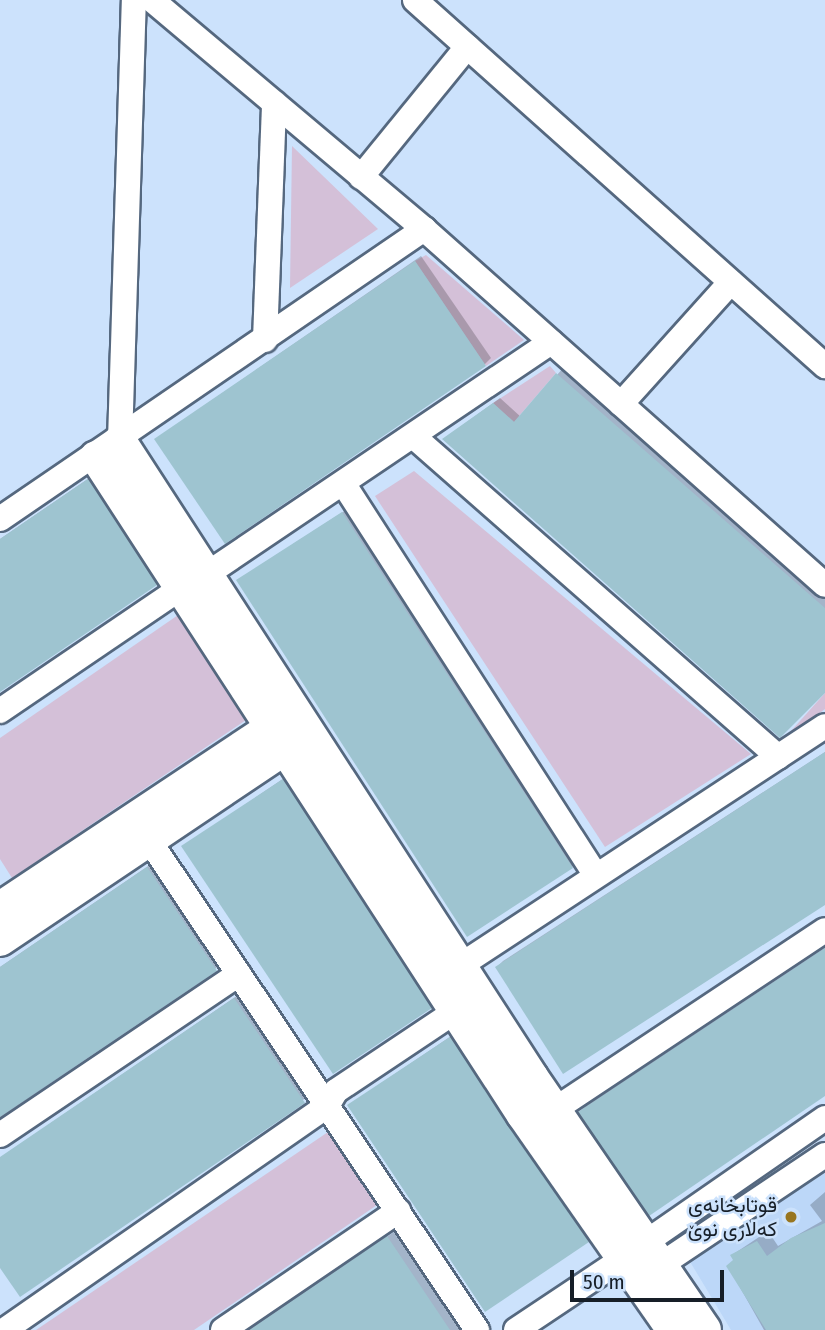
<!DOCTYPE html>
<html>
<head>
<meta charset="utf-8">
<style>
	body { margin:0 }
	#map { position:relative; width:825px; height:1330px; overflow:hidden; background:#cce2fc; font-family:"Fira Sans Condensed",Vazirmatn,sans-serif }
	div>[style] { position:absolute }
	.built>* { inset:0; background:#bcd7f8 }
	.green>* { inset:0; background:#d4c0d8 }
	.shadow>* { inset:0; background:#0003 }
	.building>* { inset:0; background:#9ec4d0 }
	.roads { filter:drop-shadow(2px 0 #55687f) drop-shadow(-2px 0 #55687f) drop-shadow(0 2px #55687f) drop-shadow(0 -2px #55687f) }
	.minor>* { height:24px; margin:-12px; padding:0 12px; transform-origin:12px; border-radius:12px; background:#fff }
	.tertiary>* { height:32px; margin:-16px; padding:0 16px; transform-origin:16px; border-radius:16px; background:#fff }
	.dots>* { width:19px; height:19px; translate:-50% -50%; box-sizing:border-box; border:4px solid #cce2fc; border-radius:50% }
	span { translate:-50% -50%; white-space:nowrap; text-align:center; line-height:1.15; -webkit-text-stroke:5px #cce2fc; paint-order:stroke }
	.poi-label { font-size:21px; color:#161e27 }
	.right { translate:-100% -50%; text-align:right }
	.scale { position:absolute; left:570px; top:1270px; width:154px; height:32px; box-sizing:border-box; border:4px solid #161e27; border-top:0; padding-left:9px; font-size:21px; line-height:24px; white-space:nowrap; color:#161e27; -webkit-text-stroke:5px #cce2fc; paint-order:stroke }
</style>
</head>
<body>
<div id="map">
	<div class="built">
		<div style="clip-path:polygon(825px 1173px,825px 1330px,731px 1330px,689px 1260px)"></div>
	</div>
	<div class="green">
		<div style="clip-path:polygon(292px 146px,378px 229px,290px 288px)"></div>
		<div style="clip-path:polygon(426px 255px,524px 340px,486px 366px,415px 261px)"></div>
		<div style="clip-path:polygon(550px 366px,556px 373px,514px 422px,493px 403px)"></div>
		<div style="clip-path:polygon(414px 471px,751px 754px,605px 847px,375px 496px)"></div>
		<div style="clip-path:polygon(181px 613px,249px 718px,12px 878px,0 859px,0 738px)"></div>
		<div style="clip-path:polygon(825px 693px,825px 709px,783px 740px)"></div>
		<div style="clip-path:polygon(328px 1132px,377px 1205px,194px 1330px,36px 1330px)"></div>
	</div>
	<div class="shadow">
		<div style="clip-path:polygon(421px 256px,491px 358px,485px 364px,156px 439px)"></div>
		<div style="clip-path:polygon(563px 368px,825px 599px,825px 688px,445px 438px,500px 398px,521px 417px)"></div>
		<div style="clip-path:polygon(95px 474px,162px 578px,0 689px,0 539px)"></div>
		<div style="clip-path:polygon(349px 508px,578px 861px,572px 867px,238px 580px)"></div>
		<div style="clip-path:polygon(825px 752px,825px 901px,497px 967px,503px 961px)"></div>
		<div style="clip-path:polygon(290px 774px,437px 1001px,431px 1007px,183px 847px)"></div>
		<div style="clip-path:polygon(154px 862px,222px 964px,0 1118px,0 967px)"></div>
		<div style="clip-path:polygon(825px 948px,825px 1094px,580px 1112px,586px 1106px)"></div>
		<div style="clip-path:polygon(241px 993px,310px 1096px,0 1265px,0 1158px)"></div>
		<div style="clip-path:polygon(457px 1032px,594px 1235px,486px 1309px,349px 1105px)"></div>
		<div style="clip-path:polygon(825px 1192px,825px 1330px,764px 1330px,728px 1266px,735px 1259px,732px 1255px,768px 1231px,778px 1246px,822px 1221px,810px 1205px)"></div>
		<div style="clip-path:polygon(394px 1232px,460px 1330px,247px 1330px)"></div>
	</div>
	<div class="building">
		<div style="clip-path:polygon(415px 261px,486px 366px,225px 544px,154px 439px)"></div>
		<div style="clip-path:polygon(556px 373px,825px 608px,825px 693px,780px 738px,442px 439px,493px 403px,514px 422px)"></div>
		<div style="clip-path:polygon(88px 479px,157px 585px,0 692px,0 539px)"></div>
		<div style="clip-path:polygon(342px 512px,573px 868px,467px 937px,236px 580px)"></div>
		<div style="clip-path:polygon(825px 752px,825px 905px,563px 1074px,495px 967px)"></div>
		<div style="clip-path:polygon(283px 779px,432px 1008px,333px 1074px,181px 846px)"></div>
		<div style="clip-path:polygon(147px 867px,217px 971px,0 1117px,0 967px)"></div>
		<div style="clip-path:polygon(825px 948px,825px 1096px,649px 1216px,578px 1112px)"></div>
		<div style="clip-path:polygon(234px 998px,305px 1103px,20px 1297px,0 1268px,0 1157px)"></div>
		<div style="clip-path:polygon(450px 1037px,589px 1242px,485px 1312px,347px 1105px)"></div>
		<div style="clip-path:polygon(825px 1223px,825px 1330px,766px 1330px,726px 1266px,733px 1260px,730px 1255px,757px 1241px,767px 1256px,791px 1238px)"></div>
		<div style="clip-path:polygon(387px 1236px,450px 1330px,249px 1330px)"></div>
	</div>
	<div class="roads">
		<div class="minor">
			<div style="left:152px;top:0;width:356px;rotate:40.1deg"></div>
			<div style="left:424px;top:229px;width:536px;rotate:41.6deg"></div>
			<div style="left:415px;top:0;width:550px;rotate:41.75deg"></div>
			<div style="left:361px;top:177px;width:168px;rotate:-50.8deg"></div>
			<div style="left:265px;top:340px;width:237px;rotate:-87.8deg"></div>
			<div style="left:621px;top:404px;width:164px;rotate:-48deg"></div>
			<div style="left:413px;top:436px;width:486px;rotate:41.3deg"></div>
			<div style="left:120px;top:441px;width:441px;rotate:-88.2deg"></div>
			<div style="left:343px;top:483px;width:467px;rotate:57.2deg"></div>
			<div style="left:0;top:519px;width:514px;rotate:-34.37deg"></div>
			<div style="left:207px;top:574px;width:415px;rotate:-34deg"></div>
			<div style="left:0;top:711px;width:219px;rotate:-34.2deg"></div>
			<div style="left:149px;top:840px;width:590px;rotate:56.2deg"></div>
			<div style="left:461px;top:965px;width:435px;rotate:-33.3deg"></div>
			<div style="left:554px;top:1110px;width:325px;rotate:-33.6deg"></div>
			<div style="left:0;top:1135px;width:288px;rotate:-34deg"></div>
			<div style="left:646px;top:1242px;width:218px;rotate:-34.7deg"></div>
			<div style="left:662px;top:1264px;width:196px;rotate:-33.8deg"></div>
			<div style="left:6px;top:1329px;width:391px;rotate:-34.8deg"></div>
			<div style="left:327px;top:1106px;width:17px;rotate:-59deg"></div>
			<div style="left:336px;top:1091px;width:144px;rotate:-33.7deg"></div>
			<div style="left:223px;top:1330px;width:212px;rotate:-34.2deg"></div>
			<div style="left:516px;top:1330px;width:130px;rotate:-33.7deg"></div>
		</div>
		<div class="tertiary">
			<div style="left:120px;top:441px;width:758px;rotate:57.06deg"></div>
			<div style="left:532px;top:1077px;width:306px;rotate:55.6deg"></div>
			<div style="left:96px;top:457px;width:784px;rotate:57.02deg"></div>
			<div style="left:523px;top:1115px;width:262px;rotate:55.1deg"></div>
			<div style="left:0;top:908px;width:327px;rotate:-33.6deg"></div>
			<div style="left:0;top:940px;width:344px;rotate:-33.9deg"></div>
		</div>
	</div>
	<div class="dots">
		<div style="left:791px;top:1217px;background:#987620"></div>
	</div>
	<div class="poi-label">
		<span class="right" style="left:777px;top:1217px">قوتابخانەی<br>کەلاری نوێ</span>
	</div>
	<div class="scale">50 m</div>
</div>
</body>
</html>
